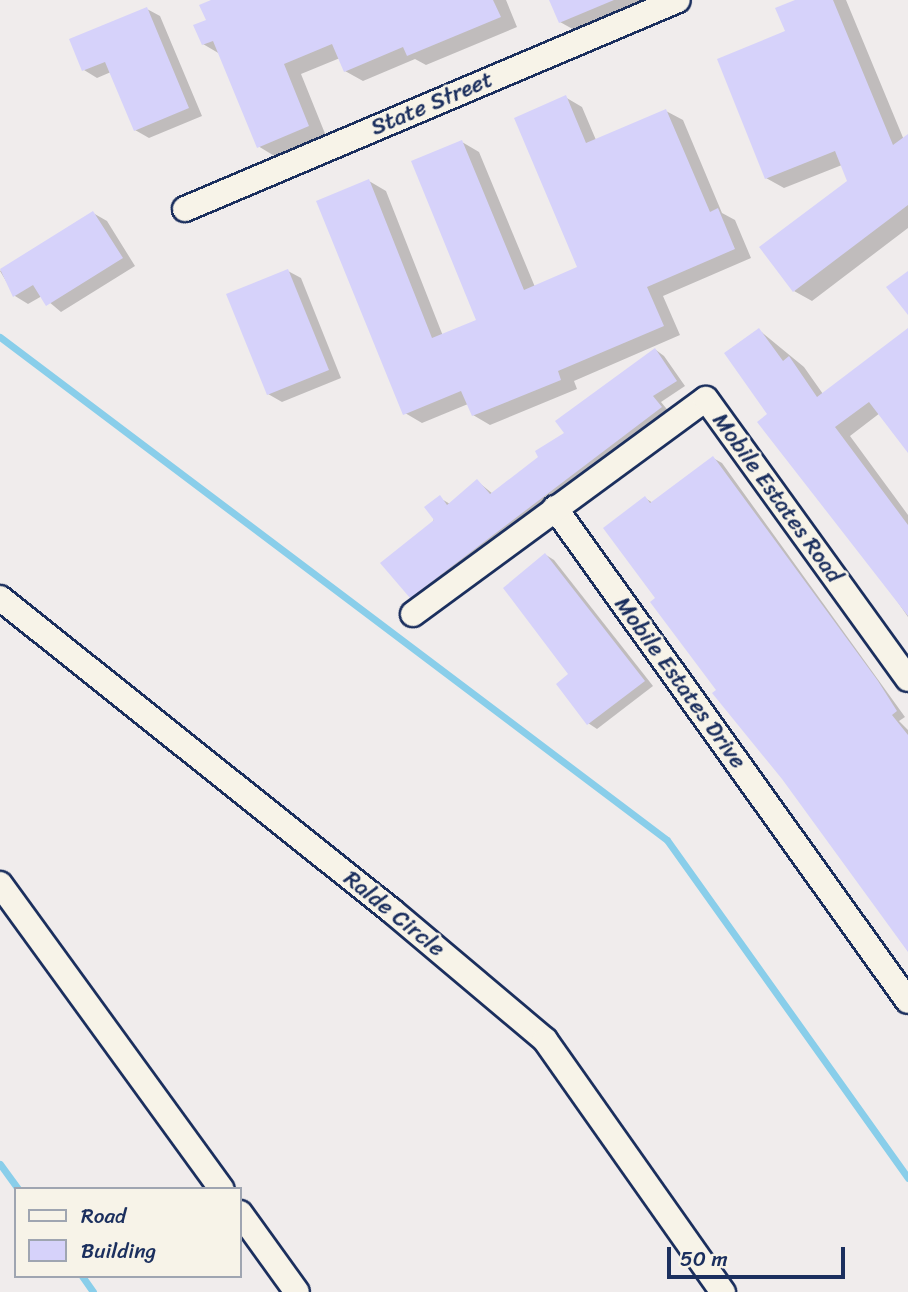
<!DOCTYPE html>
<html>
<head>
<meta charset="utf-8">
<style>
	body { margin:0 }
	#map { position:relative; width:908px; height:1292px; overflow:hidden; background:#f0ecec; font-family:Sriracha,sans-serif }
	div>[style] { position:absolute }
	.shadow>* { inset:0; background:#0003 }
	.stream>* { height:7px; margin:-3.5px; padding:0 3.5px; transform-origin:3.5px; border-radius:3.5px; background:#89ceea }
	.building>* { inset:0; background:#d6d2fa }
	.roads { filter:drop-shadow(2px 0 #1b2f5e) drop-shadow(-2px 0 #1b2f5e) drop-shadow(0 2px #1b2f5e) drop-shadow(0 -2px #1b2f5e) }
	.street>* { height:24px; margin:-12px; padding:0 12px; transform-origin:12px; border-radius:12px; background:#f7f3e8 }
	span { translate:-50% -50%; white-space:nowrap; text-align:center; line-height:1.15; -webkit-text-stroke:5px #f7f3e8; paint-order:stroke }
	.street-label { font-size:23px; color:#1b2f5e }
	.legend { position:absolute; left:14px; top:1187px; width:228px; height:91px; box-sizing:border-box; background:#f7f3e8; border:2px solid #9fa5b1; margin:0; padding:9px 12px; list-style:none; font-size:21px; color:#1b2f5e }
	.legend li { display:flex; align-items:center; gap:14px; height:35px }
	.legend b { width:35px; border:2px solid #9fa5b1 }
	.scale { position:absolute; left:667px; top:1247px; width:178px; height:32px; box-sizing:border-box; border:4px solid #1b2f5e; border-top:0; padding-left:9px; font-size:21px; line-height:24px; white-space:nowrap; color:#1b2f5e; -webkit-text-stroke:5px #f7f3e8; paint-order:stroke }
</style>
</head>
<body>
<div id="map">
	<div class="shadow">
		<div style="clip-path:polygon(217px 0,506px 0,517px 27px,426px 65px,415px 59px,363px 81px,345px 71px,340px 58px,301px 74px,326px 136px,276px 157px,258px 146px,220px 54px,203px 44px)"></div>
		<div style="clip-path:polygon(551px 0,655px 0,578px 32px,560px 22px)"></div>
		<div style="clip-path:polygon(800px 0,846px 0,904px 140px,908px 137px,908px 228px,812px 301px,794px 291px,849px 181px,842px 165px,784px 188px,766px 178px,787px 32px)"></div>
		<div style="clip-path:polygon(147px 9px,160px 16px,202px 116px,149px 138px,135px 130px,111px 72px,97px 78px,84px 70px)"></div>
		<div style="clip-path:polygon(565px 97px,582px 107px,596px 140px,666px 111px,683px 120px,722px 213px,735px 220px,751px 258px,663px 296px,680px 335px,574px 381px,577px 389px,490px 425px,473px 415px,468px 404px,422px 423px,405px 413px,369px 181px,386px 191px,443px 336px,479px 321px,462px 142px,479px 152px,535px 287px,580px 268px)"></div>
		<div style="clip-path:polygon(93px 213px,107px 221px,135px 266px,61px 312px,42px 296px,28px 304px,15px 296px,0 271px)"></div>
		<div style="clip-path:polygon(288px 271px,301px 278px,341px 378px,282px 402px,268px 394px)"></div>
		<div style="clip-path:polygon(759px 330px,804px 367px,823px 394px,908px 330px,908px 451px,880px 413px,850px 436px,908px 515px,908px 617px,770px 415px)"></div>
		<div style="clip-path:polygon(656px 350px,664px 356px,685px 386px,661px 402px,670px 413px,419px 602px,411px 597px,440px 498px,450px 504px,477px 481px,493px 494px,541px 458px)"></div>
		<div style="clip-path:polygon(713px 458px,722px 463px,905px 717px,899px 721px,908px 730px,908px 951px,658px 598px,645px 498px,653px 503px)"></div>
		<div style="clip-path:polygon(546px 555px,554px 560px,653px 686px,597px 729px,588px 723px,570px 675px)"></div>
	</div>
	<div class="stream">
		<div style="left:0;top:337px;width:835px;rotate:37.02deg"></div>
		<div style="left:667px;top:840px;width:415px;rotate:54.5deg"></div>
		<div style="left:0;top:1164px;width:31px;rotate:54deg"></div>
		<div style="left:82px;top:1276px;width:19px;rotate:55deg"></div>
	</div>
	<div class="building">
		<div style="clip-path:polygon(211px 0,493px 0,501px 17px,407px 56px,403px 47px,344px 72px,332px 44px,284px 64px,309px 126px,257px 148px,213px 41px,202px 45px,193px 25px,206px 20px,199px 5px)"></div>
		<div style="clip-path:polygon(549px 0,614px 0,559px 23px)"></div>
		<div style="clip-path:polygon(795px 0,833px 0,893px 145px,908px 134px,908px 205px,793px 292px,759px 247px,847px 181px,835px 151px,765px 179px,717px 59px,785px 31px,775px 8px)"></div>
		<div style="clip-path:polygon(147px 7px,189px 108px,134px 131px,105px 62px,82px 71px,69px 39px)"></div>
		<div style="clip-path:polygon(566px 95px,586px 143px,666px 109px,710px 212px,718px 208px,735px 249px,647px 287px,664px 326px,558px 371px,561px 380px,472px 416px,461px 391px,403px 415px,316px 201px,369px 179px,432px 338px,476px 320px,411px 161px,462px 140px,524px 290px,577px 267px,514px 118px)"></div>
		<div style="clip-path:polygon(93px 211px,123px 258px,46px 306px,33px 285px,13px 297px,0 269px)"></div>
		<div style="clip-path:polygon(288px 269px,329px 370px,267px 395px,226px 294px)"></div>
		<div style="clip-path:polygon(908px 271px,908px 315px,886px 287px)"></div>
		<div style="clip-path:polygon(759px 328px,783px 361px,789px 356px,817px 397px,908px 328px,908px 453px,869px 402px,835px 427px,908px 525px,908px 616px,757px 422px,767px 414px,724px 353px)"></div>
		<div style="clip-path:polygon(655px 348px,677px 381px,653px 396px,662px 407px,410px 598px,380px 563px,434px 520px,424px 507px,440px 495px,447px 505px,477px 479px,490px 494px,538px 457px,535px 451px,564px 433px,555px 421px)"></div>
		<div style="clip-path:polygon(713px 456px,878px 681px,897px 711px,892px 715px,908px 735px,908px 952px,782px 779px,712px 693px,716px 690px,650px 602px,655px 598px,603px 528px,645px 496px,650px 503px)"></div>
		<div style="clip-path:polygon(545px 553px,645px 681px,587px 725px,556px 684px,568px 674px,503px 588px)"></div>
	</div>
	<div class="roads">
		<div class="street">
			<div style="left:185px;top:209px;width:535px;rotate:-22.97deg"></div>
			<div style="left:555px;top:508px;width:606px;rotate:54.4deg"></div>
			<div style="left:0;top:598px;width:502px;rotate:38.61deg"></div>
			<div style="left:392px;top:911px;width:200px;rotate:40.1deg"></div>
			<div style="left:545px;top:1040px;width:309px;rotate:54.8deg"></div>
			<div style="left:413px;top:614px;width:363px;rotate:-36.3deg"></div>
			<div style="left:706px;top:399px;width:345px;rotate:54.2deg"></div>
			<div style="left:0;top:884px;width:377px;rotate:54deg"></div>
			<div style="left:240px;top:1213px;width:97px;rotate:54.2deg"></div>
		</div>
	</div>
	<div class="street-label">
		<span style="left:432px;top:104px;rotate:-23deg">State Street</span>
		<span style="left:777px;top:498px;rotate:54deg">Mobile Estates Road</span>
		<span style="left:680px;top:683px;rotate:54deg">Mobile Estates Drive</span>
		<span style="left:394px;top:914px;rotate:39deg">Ralde Circle</span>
	</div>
	<ul class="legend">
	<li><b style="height:9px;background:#f7f3e8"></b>Road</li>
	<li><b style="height:19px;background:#d6d2fa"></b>Building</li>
	</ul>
	<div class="scale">50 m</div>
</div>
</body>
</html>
